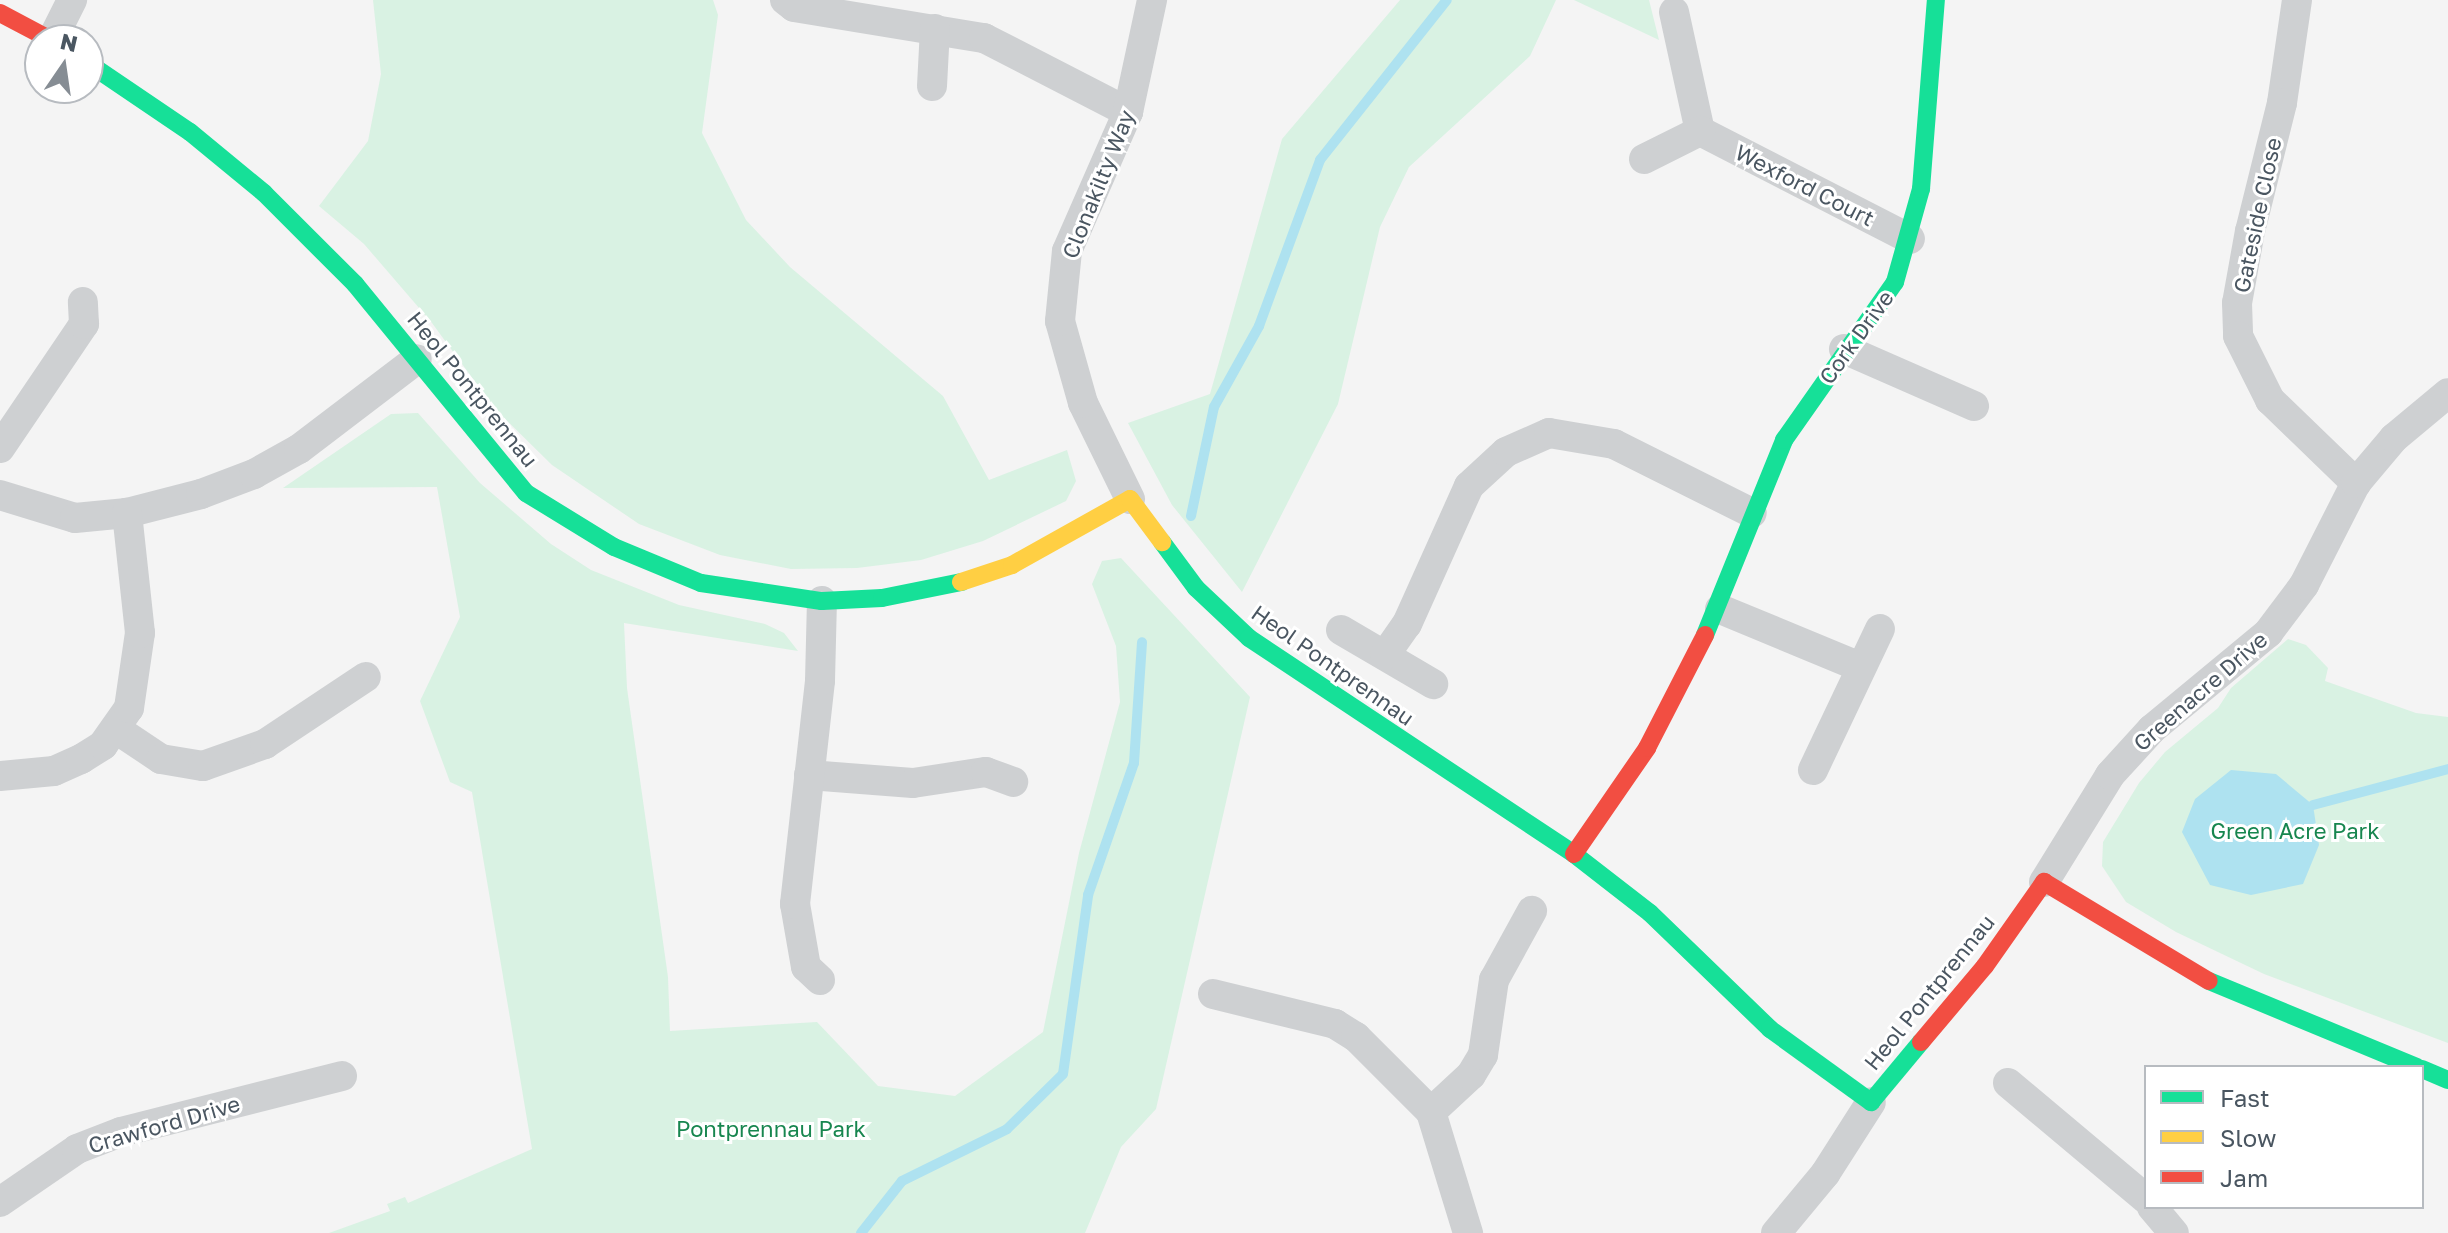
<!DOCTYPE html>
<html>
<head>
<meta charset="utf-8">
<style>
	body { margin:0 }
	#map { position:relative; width:2448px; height:1233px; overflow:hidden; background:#f4f4f4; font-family:"Golos Text",sans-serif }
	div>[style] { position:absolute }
	.green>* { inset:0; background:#d9f2e3 }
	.water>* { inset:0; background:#aee2f0 }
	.stream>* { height:10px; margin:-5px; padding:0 5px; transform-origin:5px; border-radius:5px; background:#aee2f0 }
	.street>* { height:30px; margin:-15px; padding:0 15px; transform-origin:15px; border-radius:15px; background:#ced0d2 }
	.fast>* { height:18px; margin:-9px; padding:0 9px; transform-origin:9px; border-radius:9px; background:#16e098 }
	.slow>* { height:18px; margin:-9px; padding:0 9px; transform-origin:9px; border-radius:9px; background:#ffcf43 }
	.jam>* { height:18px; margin:-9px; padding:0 9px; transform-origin:9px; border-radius:9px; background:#f24e42 }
	span { translate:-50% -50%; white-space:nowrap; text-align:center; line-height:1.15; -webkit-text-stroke:6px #fff; paint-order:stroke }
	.street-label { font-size:22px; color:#4a5661 }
	.park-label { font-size:22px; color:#17864f }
	.legend { position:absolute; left:2144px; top:1065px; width:280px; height:144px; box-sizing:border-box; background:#fff; border:2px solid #b7bbc0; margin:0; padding:10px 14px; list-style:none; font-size:24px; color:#4a5661 }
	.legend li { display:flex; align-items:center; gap:16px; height:40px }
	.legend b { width:40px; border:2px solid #b7bbc0 }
	.north { position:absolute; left:24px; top:24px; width:80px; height:80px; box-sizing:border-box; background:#fff; border:2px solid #b7bbc0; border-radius:50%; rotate:13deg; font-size:22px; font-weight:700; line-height:32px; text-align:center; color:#4a5661 }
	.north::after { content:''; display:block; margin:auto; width:28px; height:36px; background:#868d94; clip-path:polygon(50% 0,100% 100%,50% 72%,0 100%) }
</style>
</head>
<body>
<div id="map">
	<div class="green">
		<div style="clip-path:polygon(373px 0,713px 0,718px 15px,702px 133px,746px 220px,790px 267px,943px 396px,989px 480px,1067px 450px,1076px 481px,1066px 501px,983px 541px,921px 560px,857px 568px,791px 569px,720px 555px,639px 524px,552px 465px,495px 409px,432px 323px,364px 244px,319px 206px,368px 141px,381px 74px)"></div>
		<div style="clip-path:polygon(1400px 0,1556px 0,1530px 56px,1409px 167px,1380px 227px,1338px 404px,1242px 592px,1172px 505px,1128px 423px,1210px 394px,1282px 139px)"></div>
		<div style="clip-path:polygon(1574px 0,1649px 0,1659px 40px)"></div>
		<div style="clip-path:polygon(418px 413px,480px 483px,551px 544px,591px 570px,679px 605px,765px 624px,784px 633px,798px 651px,624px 623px,627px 688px,668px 977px,670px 1031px,817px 1022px,878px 1086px,955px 1096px,1043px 1032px,1079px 853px,1120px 702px,1116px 646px,1092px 584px,1102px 561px,1121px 558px,1250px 697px,1156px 1109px,1121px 1147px,1085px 1233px,329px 1233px,390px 1211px,387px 1204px,405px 1197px,408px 1203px,532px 1149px,472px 792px,450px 782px,420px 701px,460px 617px,437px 487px,283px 488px,391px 414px)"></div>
		<div style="clip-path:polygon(2288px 639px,2306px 645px,2328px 668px,2325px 681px,2416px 713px,2448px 717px,2448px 1043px,2264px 974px,2176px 932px,2126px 902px,2102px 866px,2103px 842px,2139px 783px,2165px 752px,2218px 708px,2231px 688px)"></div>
	</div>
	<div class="water">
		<div style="clip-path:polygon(2231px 770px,2276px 774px,2313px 805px,2319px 845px,2303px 884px,2251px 895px,2210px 885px,2182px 832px,2195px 799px)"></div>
	</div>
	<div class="stream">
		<div style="left:1191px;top:516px;width:111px;rotate:-78.1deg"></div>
		<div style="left:1214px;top:407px;width:93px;rotate:-60.9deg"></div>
		<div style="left:1259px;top:326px;width:177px;rotate:-69.8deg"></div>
		<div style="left:1320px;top:160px;width:204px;rotate:-51.6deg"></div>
		<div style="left:2313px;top:805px;width:140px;rotate:-14.9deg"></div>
		<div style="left:861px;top:1233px;width:66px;rotate:-51.7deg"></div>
		<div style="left:902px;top:1181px;width:117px;rotate:-26.3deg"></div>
		<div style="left:1007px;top:1129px;width:78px;rotate:-44.5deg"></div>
		<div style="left:1063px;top:1074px;width:181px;rotate:-82deg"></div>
		<div style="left:1088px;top:895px;width:140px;rotate:-70.8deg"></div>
		<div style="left:1134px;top:763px;width:121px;rotate:-86.2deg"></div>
	</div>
	<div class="street">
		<div style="left:785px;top:0;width:11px;rotate:38deg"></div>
		<div style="left:794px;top:7px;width:193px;rotate:9.3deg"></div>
		<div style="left:984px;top:38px;width:162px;rotate:27.2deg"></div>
		<div style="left:2297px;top:0;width:104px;rotate:98.3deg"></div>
		<div style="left:2282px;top:103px;width:132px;rotate:104deg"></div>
		<div style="left:2250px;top:231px;width:73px;rotate:100.2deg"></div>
		<div style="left:2237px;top:303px;width:33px;rotate:88deg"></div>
		<div style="left:2238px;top:336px;width:72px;rotate:63.4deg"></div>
		<div style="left:2270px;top:400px;width:120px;rotate:44deg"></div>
		<div style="left:1674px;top:12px;width:122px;rotate:77.7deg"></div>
		<div style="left:1700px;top:131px;width:236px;rotate:27.2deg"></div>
		<div style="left:52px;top:40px;width:45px;rotate:-63.4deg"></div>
		<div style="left:932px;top:86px;width:57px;rotate:-87deg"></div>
		<div style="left:1644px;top:159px;width:63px;rotate:-26.6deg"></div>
		<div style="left:1844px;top:349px;width:142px;rotate:23.7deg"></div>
		<div style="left:0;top:448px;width:150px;rotate:-55.9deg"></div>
		<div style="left:84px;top:324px;width:22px;rotate:-93deg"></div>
		<div style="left:0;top:495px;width:78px;rotate:17deg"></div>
		<div style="left:75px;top:518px;width:52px;rotate:-5.5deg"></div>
		<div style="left:127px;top:513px;width:76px;rotate:-14.4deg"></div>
		<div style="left:201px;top:494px;width:57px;rotate:-20.7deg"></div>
		<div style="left:254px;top:474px;width:51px;rotate:-29.1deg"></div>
		<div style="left:299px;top:449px;width:148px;rotate:-37.3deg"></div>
		<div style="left:1130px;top:499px;width:107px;rotate:-116.1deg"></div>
		<div style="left:1083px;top:403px;width:85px;rotate:-105.7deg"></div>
		<div style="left:1060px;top:321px;width:70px;rotate:-84.3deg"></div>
		<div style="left:1067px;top:251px;width:152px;rotate:-66.3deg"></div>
		<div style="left:1128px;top:112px;width:115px;rotate:-77.9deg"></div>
		<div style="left:1720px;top:609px;width:152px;rotate:22.5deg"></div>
		<div style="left:1341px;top:630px;width:107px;rotate:30.4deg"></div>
		<div style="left:1385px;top:655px;width:38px;rotate:-55deg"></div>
		<div style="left:1407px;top:624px;width:151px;rotate:-65.8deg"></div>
		<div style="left:1469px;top:486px;width:50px;rotate:-42.6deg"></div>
		<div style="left:1506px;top:452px;width:47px;rotate:-23.8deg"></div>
		<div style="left:1549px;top:433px;width:66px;rotate:9.6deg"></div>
		<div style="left:1614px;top:444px;width:154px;rotate:26.6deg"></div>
		<div style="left:116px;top:729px;width:54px;rotate:33.7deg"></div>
		<div style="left:161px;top:759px;width:43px;rotate:9.5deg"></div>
		<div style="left:203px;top:766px;width:66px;rotate:-19.5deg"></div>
		<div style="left:265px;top:744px;width:121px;rotate:-33.6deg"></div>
		<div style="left:1813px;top:770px;width:156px;rotate:-64.6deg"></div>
		<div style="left:809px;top:775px;width:104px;rotate:4.4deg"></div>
		<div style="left:913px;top:783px;width:74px;rotate:-8.6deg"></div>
		<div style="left:986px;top:772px;width:29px;rotate:20deg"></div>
		<div style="left:0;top:776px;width:54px;rotate:-5.3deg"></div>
		<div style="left:54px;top:771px;width:30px;rotate:-24deg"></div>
		<div style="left:81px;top:759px;width:26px;rotate:-32deg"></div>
		<div style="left:103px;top:745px;width:45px;rotate:-54.9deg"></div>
		<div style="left:129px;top:708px;width:76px;rotate:-81.7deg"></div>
		<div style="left:140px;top:633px;width:121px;rotate:-96.2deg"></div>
		<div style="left:2044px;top:882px;width:126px;rotate:-58.3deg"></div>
		<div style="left:2110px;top:775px;width:62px;rotate:-47.6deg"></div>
		<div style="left:2152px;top:729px;width:151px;rotate:-39.6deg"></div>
		<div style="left:2268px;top:633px;width:60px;rotate:-53.1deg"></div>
		<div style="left:2304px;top:585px;width:114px;rotate:-63deg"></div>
		<div style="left:2356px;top:483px;width:59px;rotate:-49.8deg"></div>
		<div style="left:2394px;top:438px;width:70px;rotate:-39.8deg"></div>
		<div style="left:820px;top:980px;width:19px;rotate:-137deg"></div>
		<div style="left:806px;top:967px;width:64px;rotate:-99.9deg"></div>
		<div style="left:795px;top:904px;width:224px;rotate:-83.6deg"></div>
		<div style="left:820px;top:681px;width:80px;rotate:-88.6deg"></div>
		<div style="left:1213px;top:994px;width:126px;rotate:13.8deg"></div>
		<div style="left:1335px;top:1024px;width:25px;rotate:32deg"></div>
		<div style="left:1356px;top:1037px;width:106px;rotate:45deg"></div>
		<div style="left:1431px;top:1112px;width:127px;rotate:73deg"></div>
		<div style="left:2008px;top:1083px;width:180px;rotate:40deg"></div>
		<div style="left:1431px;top:1112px;width:54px;rotate:-42.8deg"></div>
		<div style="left:1471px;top:1075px;width:23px;rotate:-59deg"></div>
		<div style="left:1483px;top:1055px;width:76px;rotate:-81.7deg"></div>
		<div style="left:1494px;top:980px;width:79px;rotate:-61.2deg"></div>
		<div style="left:0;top:1202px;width:93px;rotate:-34.5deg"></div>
		<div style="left:77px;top:1149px;width:47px;rotate:-21.1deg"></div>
		<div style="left:121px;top:1132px;width:228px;rotate:-14.2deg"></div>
		<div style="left:2152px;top:1207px;width:34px;rotate:50deg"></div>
		<div style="left:1776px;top:1233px;width:77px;rotate:-50.3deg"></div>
		<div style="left:1825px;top:1174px;width:85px;rotate:-57.4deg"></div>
	</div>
	<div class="fast">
		<div style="left:88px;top:63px;width:123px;rotate:34.1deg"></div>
		<div style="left:190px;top:132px;width:96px;rotate:39.5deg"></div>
		<div style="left:264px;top:193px;width:129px;rotate:45deg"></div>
		<div style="left:355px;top:284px;width:270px;rotate:50.7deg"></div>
		<div style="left:526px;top:493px;width:103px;rotate:31.5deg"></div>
		<div style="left:614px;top:547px;width:94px;rotate:22.5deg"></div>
		<div style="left:701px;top:583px;width:122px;rotate:8.5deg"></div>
		<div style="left:822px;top:601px;width:60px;rotate:-2.9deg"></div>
		<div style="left:882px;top:598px;width:81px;rotate:-11.4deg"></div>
		<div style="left:1162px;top:542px;width:57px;rotate:53.5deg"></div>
		<div style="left:1196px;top:588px;width:73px;rotate:43.3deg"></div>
		<div style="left:1249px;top:638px;width:390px;rotate:33.6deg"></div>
		<div style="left:1574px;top:854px;width:96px;rotate:37.8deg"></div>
		<div style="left:1650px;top:913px;width:167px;rotate:44deg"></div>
		<div style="left:1770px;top:1029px;width:125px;rotate:35.9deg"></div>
		<div style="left:1871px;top:1102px;width:78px;rotate:-50.2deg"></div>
		<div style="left:1705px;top:635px;width:210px;rotate:-67.9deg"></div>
		<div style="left:1784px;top:440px;width:193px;rotate:-54.9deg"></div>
		<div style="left:1895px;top:282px;width:97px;rotate:-74.4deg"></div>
		<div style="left:1921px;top:189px;width:190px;rotate:-85.5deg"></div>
		<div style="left:2209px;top:981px;width:225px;rotate:22.5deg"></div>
		<div style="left:2422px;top:1069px;width:28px;rotate:23deg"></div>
	</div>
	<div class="slow">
		<div style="left:961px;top:582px;width:54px;rotate:-18.4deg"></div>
		<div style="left:1012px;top:565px;width:135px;rotate:-29.2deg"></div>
		<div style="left:1130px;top:499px;width:54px;rotate:53.3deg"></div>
	</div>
	<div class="jam">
		<div style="left:0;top:13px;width:58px;rotate:27.9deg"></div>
		<div style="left:1574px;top:854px;width:129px;rotate:-55.4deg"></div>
		<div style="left:1647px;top:748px;width:127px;rotate:-62.8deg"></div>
		<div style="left:1921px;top:1042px;width:99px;rotate:-49.9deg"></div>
		<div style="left:1985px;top:966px;width:103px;rotate:-54.9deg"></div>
		<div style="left:2044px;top:882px;width:192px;rotate:31deg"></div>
	</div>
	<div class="street-label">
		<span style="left:1098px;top:184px;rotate:-68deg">Clonakilty Way</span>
		<span style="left:1805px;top:185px;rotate:27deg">Wexford Court</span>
		<span style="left:2257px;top:215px;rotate:-78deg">Gateside Close</span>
		<span style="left:1856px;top:337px;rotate:-54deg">Cork Drive</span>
		<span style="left:473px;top:389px;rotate:51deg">Heol Pontprennau</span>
		<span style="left:1333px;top:665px;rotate:35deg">Heol Pontprennau</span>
		<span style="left:2200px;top:691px;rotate:-41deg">Greenacre Drive</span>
		<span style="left:1929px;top:992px;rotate:-51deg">Heol Pontprennau</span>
		<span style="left:164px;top:1124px;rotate:-16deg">Crawford Drive</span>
	</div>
	<div class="park-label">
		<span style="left:2295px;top:831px">Green Acre Park</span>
		<span style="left:771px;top:1129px">Pontprennau Park</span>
	</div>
	<ul class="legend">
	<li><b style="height:10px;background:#16e098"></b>Fast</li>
	<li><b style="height:10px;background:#ffcf43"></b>Slow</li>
	<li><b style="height:10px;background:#f24e42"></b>Jam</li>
	</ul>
	<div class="north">N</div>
</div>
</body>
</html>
